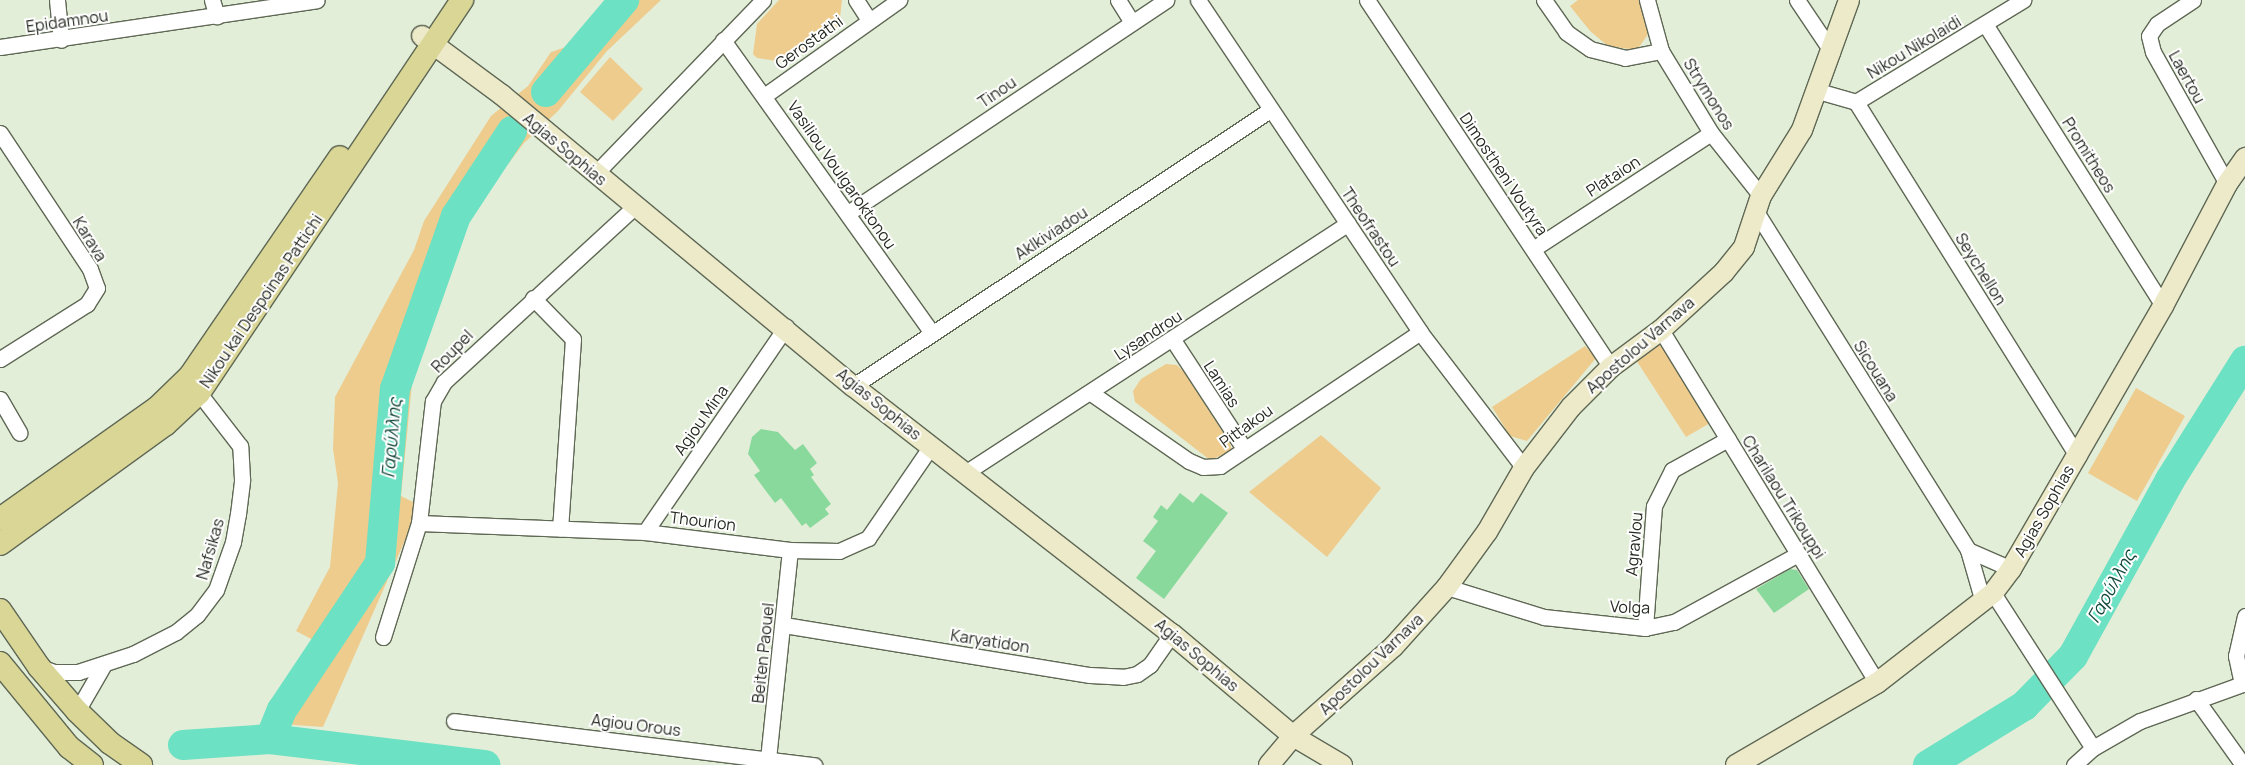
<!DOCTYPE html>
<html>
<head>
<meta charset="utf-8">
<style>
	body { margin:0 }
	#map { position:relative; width:2245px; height:765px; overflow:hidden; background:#e3eed8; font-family:Manrope,sans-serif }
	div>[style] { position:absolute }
	.green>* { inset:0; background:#eecc8e }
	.river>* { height:30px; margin:-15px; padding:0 15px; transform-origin:15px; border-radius:15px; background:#6ce1c3 }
	.building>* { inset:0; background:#89d99c }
	.roads { filter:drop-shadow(1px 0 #5f6855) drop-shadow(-1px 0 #5f6855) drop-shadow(0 1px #5f6855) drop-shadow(0 -1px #5f6855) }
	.street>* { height:15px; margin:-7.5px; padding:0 7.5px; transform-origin:7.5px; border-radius:7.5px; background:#fff }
	.secondary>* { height:20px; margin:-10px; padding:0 10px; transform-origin:10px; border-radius:10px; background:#edeaca }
	.primary>* { height:22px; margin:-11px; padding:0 11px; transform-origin:11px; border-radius:11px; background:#dad696 }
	span { translate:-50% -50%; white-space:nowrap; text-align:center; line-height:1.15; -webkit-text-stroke:4px #fff; paint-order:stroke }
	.street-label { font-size:16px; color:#252920 }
	.water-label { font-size:18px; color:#14483b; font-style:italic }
</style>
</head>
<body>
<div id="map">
	<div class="green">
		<div style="clip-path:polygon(614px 0,661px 0,607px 51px,558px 111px,524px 143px,465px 220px,414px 363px,401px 496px,415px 503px,413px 522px,323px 727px,267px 723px,315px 641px,296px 631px,330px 567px,338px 483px,333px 449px,335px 397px,414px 250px,424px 221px,491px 116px,528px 86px,551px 52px,569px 46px)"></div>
		<div style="clip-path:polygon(779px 0,842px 0,839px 26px,784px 62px,757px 58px,753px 54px,757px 24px)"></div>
		<div style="clip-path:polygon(1578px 0,1642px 0,1649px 33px,1637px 50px,1608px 46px,1590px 31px,1570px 6px)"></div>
		<div style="clip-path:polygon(610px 57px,643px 89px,613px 121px,580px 92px)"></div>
		<div style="clip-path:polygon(1653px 344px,1663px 346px,1710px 423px,1686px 437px,1636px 360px)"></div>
		<div style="clip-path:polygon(1585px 346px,1596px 358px,1527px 441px,1510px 436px,1492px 407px)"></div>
		<div style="clip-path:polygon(1166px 364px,1177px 365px,1184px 372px,1230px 443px,1232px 451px,1210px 460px,1135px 402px,1133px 391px,1141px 379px)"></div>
		<div style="clip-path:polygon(2136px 388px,2185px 416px,2137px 501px,2088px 473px)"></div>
		<div style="clip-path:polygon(1321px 435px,1381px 488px,1327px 557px,1249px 492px)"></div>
	</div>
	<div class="river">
		<div style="left:546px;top:92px;width:121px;rotate:-49.7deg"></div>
		<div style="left:270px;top:739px;width:217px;rotate:6.9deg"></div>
		<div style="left:183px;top:745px;width:87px;rotate:-3.9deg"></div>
		<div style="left:270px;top:739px;width:31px;rotate:-68deg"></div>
		<div style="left:282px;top:710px;width:177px;rotate:-56.3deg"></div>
		<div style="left:380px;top:563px;width:175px;rotate:-85.1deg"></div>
		<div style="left:395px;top:389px;width:183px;rotate:-70.6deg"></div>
		<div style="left:456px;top:216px;width:102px;rotate:-56.6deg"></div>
		<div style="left:1928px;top:765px;width:113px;rotate:-31.6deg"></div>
		<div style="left:2024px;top:706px;width:70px;rotate:-45.6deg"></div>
		<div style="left:2073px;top:656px;width:201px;rotate:-61.1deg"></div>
		<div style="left:2170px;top:480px;width:141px;rotate:-57.8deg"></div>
	</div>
	<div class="building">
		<div style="clip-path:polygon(761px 429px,778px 432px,795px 450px,803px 444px,817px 463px,810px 469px,814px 475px,811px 477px,831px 504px,825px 509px,829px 514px,810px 528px,806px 523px,802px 526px,781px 498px,775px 503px,754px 475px,760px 471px,748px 454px,752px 437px)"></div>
		<div style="clip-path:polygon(1180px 493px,1193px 503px,1201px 493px,1228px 513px,1164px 599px,1136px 578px,1156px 551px,1143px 541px,1158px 521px,1153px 517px,1161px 505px,1167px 510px)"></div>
		<div style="clip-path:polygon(1790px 569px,1797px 570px,1809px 589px,1774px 613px,1756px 589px)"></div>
	</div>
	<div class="roads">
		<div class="street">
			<div style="left:57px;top:0;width:40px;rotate:84.3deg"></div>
			<div style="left:212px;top:0;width:17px;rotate:73deg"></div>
			<div style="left:856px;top:0;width:24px;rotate:57deg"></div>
			<div style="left:1118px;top:0;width:26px;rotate:58deg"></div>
			<div style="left:1198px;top:0;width:399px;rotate:56.2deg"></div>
			<div style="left:1420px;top:332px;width:171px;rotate:52.6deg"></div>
			<div style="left:1367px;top:0;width:441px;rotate:56.4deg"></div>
			<div style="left:1544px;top:0;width:39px;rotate:55deg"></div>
			<div style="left:1566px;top:32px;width:29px;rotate:35deg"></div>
			<div style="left:1590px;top:49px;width:36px;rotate:14deg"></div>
			<div style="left:1625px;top:58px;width:37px;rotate:-11deg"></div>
			<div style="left:1647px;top:0;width:53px;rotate:74.6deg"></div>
			<div style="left:1661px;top:51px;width:96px;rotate:58.6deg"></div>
			<div style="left:1711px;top:133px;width:80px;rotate:51.6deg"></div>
			<div style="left:1797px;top:0;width:63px;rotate:56.1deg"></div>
			<div style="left:2193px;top:0;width:43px;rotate:146.3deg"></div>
			<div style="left:2157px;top:24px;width:14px;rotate:124deg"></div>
			<div style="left:2149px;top:36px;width:16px;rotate:76deg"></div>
			<div style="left:2153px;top:52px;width:151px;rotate:60.7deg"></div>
			<div style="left:1985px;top:24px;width:333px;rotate:57.7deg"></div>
			<div style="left:723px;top:40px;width:359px;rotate:54.5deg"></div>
			<div style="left:0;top:47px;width:320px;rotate:-8.4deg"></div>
			<div style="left:1818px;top:91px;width:40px;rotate:16deg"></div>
			<div style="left:1856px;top:102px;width:196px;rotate:-31.4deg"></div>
			<div style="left:764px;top:96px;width:166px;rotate:-35.4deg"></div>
			<div style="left:1856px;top:102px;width:416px;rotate:58deg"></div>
			<div style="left:0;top:133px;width:163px;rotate:56.5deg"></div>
			<div style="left:90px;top:269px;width:20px;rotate:70deg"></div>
			<div style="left:97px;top:288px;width:19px;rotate:122deg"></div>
			<div style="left:87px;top:304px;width:103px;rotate:147.7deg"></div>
			<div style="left:595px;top:174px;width:242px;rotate:-46deg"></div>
			<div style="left:1755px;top:210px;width:401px;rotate:57.9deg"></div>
			<div style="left:1968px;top:550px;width:54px;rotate:73.9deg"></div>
			<div style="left:848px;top:213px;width:383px;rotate:-33.8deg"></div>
			<div style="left:1533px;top:249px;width:212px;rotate:-33.1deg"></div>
			<div style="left:533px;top:298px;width:57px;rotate:45.7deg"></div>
			<div style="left:573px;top:339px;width:190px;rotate:93.9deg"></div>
			<div style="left:1661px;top:330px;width:414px;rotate:58.5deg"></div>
			<div style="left:1173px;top:340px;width:128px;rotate:56.8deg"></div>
			<div style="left:853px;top:386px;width:500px;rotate:-33.5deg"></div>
			<div style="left:1091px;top:393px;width:119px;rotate:34.8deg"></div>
			<div style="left:1189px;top:461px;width:15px;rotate:23deg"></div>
			<div style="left:1203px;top:467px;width:17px;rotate:-3deg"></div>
			<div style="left:1220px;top:466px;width:241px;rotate:-33.8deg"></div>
			<div style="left:0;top:399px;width:39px;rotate:60deg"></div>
			<div style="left:965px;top:473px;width:457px;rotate:-33.1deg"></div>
			<div style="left:419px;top:523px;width:226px;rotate:2.3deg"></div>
			<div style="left:645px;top:532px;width:146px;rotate:7.1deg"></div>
			<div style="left:790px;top:550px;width:49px;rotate:1.2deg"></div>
			<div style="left:839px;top:551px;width:32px;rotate:-24deg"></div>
			<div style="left:868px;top:538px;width:112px;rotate:-55.6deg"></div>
			<div style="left:645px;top:532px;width:249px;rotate:-55.5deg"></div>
			<div style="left:1968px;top:550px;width:47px;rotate:23.8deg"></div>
			<div style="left:1447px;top:587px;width:102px;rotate:17.2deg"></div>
			<div style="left:1544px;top:617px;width:102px;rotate:6.2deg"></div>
			<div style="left:1645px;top:628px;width:30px;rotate:-12deg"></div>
			<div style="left:1674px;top:622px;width:141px;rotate:-28.7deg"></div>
			<div style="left:1993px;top:593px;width:184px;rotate:57.2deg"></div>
			<div style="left:784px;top:625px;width:310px;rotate:9.3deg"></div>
			<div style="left:1090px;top:675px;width:33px;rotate:3deg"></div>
			<div style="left:1123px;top:677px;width:14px;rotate:-12deg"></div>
			<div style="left:1137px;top:674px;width:16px;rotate:-35deg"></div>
			<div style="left:1150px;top:665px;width:38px;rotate:-55deg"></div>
			<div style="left:1645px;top:628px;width:122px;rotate:-85.8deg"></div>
			<div style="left:1654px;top:506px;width:40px;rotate:-63.4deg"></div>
			<div style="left:1672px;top:470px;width:64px;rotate:-29deg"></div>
			<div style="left:383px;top:637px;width:120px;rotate:-72.5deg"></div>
			<div style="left:419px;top:523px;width:123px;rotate:-83.5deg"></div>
			<div style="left:433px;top:401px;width:22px;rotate:-60deg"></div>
			<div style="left:444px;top:382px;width:258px;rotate:-42.6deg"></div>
			<div style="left:40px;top:667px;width:15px;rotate:20deg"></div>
			<div style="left:54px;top:672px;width:24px"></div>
			<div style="left:78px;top:672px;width:58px;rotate:-18.1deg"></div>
			<div style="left:133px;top:654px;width:48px;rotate:-27.1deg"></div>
			<div style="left:176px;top:632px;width:27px;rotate:-39deg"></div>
			<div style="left:197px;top:615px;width:31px;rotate:-53deg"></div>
			<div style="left:216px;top:590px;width:51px;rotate:-70.5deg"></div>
			<div style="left:233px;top:542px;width:28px;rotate:-80deg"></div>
			<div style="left:238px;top:514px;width:35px;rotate:-83deg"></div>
			<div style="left:242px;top:479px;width:33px;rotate:-93deg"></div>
			<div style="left:240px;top:446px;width:67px;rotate:-127.7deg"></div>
			<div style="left:2242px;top:684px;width:29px;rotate:-102deg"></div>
			<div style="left:2236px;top:656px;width:41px;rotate:-77.3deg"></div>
			<div style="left:2196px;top:699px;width:81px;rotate:54.5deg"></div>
			<div style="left:77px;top:711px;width:52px;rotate:-60deg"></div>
			<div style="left:454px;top:721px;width:363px;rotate:7deg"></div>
			<div style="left:768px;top:759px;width:210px;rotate:-84deg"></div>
			<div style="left:2074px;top:765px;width:25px;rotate:-42deg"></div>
			<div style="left:2093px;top:748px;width:54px;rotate:-29.9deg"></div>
			<div style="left:2140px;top:721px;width:112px;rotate:-19.9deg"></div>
		</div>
		<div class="secondary">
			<div style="left:422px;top:36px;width:99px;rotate:36.4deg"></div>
			<div style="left:502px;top:95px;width:456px;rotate:39.7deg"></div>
			<div style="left:853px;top:386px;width:404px;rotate:37.9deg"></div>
			<div style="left:1172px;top:634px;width:158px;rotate:40.1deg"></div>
			<div style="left:1293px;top:736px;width:57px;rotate:30.6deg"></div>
			<div style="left:1269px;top:765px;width:38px;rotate:-50deg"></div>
			<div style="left:1293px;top:736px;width:134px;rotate:-41.7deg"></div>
			<div style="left:1393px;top:647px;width:81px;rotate:-48deg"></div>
			<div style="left:1447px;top:587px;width:68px;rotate:-54deg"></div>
			<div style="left:1487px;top:532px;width:74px;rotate:-60deg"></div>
			<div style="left:1524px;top:468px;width:77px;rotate:-52.4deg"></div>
			<div style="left:1571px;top:407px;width:57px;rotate:-45deg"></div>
			<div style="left:1611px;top:367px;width:62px;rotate:-36.5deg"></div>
			<div style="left:1661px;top:330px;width:86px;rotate:-42.6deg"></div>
			<div style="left:1724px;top:272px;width:32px;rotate:-51deg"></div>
			<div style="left:1744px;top:247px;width:54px;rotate:-71.6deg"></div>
			<div style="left:1761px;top:196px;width:78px;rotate:-58.2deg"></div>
			<div style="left:1802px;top:130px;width:138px;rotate:-70.1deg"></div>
			<div style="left:1736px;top:765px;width:163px;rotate:-30.2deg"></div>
			<div style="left:1877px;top:683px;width:147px;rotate:-37.8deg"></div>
			<div style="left:1993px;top:593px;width:30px;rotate:-53deg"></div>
			<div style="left:2011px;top:569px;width:132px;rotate:-59.9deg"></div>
			<div style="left:2077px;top:455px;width:172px;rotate:-60deg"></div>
			<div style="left:2163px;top:306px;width:138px;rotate:-62.3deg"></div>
			<div style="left:2227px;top:184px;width:32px;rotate:-55deg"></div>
		</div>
		<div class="primary">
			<div style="left:0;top:519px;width:192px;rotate:-35.3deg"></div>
			<div style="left:157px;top:408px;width:46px;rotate:-44.1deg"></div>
			<div style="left:190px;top:376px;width:265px;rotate:-55.6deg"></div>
			<div style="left:0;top:544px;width:205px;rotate:-35.9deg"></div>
			<div style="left:166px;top:424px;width:45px;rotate:-43.2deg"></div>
			<div style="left:199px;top:393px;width:473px;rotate:-56.2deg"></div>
			<div style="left:0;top:610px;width:69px;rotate:55.6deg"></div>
			<div style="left:39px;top:667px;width:58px;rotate:49.2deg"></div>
			<div style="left:77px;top:711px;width:46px;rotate:44.1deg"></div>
			<div style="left:110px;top:743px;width:38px;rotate:35deg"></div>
			<div style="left:0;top:663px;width:109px;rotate:50.6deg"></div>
			<div style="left:69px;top:747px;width:29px;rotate:38deg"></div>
		</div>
	</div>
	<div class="street-label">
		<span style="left:67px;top:21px;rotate:-8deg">Epidamnou</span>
		<span style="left:809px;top:42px;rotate:-36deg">Gerostathi</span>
		<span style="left:1914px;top:47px;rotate:-31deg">Nikou Nikolaidi</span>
		<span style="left:2187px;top:77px;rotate:61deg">Laertou</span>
		<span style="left:997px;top:92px;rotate:-34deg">Tinou</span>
		<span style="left:1709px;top:94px;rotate:58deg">Strymonos</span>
		<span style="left:565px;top:149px;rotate:40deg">Agias Sophias</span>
		<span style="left:2089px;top:155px;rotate:58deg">Promitheos</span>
		<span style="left:1504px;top:174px;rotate:56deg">Dimostheni Voutyra</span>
		<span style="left:842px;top:175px;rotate:55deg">Vasiliou Voulgaroktonou</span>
		<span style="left:1613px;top:176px;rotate:-33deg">Plataion</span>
		<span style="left:1371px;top:227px;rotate:56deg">Theofrastou</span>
		<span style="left:1051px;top:233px;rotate:-33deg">Aklkiviadou</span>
		<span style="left:90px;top:239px;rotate:58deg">Karava</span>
		<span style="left:1981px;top:269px;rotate:58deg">Seychellon</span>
		<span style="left:261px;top:301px;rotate:-56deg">Nikou kai Despoinas Pattichi</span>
		<span style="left:1148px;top:335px;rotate:-33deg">Lysandrou</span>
		<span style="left:1640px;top:345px;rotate:-41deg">Apostolou Varnava</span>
		<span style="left:452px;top:351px;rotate:-46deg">Roupel</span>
		<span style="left:1876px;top:371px;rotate:58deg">Sicouana</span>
		<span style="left:1222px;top:384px;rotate:57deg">Lamias</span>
		<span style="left:879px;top:404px;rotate:39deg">Agias Sophias</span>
		<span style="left:701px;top:420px;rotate:-55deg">Agiou Mina</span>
		<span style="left:1246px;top:426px;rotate:-36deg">Pittakou</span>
		<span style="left:1784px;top:497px;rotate:58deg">Charilaou Trikouppi</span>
		<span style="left:2044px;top:511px;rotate:-60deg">Agias Sophias</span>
		<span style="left:703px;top:521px;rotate:7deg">Thourion</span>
		<span style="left:1634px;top:544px;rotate:-85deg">Agravlou</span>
		<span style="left:210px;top:549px;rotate:-74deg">Nafsikas</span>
		<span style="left:1630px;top:607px;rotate:2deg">Volga</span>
		<span style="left:990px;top:641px;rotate:9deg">Karyatidon</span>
		<span style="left:763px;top:653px;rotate:-84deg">Beiten Paouel</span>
		<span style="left:1197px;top:655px;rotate:40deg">Agias Sophias</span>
		<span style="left:1371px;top:664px;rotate:-44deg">Apostolou Varnava</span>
		<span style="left:636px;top:725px;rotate:7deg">Agiou Orous</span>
	</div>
	<div class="water-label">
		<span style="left:391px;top:438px;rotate:-85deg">Γαρύλλης</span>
		<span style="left:2111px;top:586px;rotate:-61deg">Γαρύλλης</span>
	</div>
</div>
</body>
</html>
